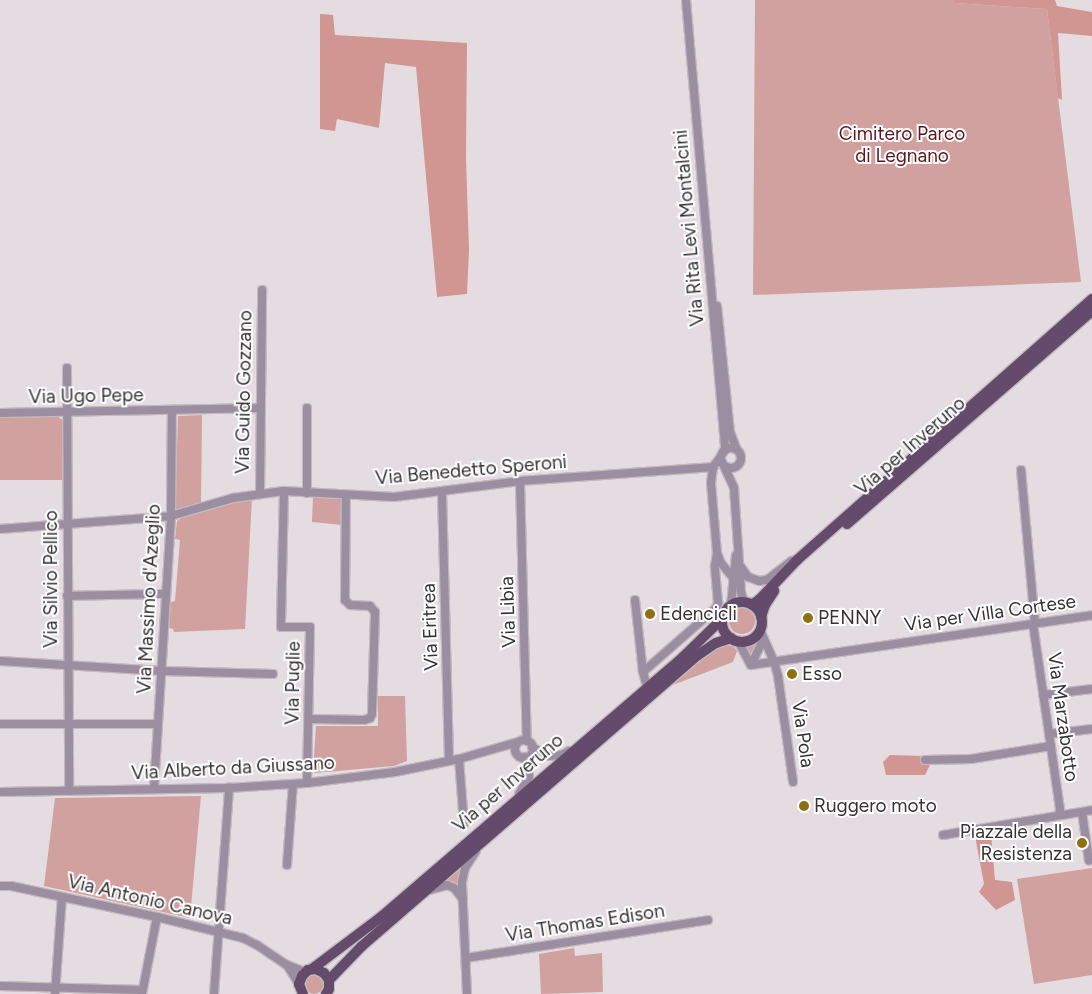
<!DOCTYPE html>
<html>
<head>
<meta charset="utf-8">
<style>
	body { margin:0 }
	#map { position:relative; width:1092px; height:994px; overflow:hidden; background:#e5dce2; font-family:Figtree,sans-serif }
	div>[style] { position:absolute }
	.green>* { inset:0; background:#d0a19e }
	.round { border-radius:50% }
	.forest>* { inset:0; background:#d19692 }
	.roads { filter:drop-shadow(1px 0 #c2babf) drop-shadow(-1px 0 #c2babf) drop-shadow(0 1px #c2babf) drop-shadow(0 -1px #c2babf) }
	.minor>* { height:8px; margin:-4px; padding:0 4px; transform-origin:4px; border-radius:4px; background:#9c8ea1 }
	.minor>.ring { margin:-4px; padding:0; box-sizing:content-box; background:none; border:8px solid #9c8ea1; border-radius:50% }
	.major>* { height:10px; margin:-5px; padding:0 5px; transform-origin:5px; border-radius:5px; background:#644b6c }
	.major>.ring { margin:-5px; padding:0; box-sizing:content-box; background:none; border:10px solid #644b6c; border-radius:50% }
	.dots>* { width:14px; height:14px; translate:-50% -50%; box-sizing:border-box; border:2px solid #fff; border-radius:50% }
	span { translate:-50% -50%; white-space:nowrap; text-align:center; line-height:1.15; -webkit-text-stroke:4px #fff; paint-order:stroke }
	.park-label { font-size:19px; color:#5c1519 }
	.street-label { font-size:19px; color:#353234 }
	.poi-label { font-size:19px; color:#353234 }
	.left { translate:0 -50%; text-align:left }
	.right { translate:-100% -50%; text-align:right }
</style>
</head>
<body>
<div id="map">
	<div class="green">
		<div style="clip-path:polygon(755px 0,953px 0,954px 3px,1047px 9px,1081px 282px,753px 295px)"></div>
		<div style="clip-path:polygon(202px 415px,201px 504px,175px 510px,178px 416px)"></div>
		<div style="clip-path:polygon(58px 416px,62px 420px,62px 480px,0 480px,0 417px)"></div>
		<div style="clip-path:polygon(313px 497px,342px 498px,342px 525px,312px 522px)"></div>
		<div style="clip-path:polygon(252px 498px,245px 629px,174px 632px,173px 629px,169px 628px,171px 602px,175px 601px,180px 540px,175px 539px,177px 521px,181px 518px)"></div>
		<div class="round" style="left:729px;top:608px;width:26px;height:26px"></div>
		<div style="clip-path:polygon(758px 637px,759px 641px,751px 659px,744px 645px)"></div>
		<div style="clip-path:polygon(725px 644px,733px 646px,737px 651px,733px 662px,665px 688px,712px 650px)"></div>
		<div style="clip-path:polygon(378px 696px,405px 696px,407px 761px,394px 766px,315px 773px,313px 771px,316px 726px,378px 726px)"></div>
		<div style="clip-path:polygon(201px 796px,190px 918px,44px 886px,55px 798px)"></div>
		<div style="clip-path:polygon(464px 861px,459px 885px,452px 881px,443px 881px)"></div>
		<div style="clip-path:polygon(1092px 868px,1092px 975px,1034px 984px,1017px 879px)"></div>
		<div style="clip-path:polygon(574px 948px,575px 956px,602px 953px,603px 992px,541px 994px,539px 954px)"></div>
		<div class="round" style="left:304px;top:974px;width:20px;height:20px"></div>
	</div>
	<div class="forest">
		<div style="clip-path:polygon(953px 0,1055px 0,1057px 6px,1092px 12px,1092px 36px,1058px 33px,1062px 100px,1058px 98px,1047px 9px,954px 3px)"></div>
		<div style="clip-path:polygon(320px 14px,333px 15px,335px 35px,467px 43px,466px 158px,469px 250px,467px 294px,437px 297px,416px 67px,385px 63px,379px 128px,337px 119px,335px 131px,320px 129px)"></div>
		<div style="clip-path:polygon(890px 755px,924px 756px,930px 765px,925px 775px,886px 775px,883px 762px)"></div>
		<div style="clip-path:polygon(991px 834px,995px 880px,1012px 882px,1015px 900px,996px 910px,979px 892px,984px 884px,975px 836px)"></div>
	</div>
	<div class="roads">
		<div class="minor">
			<div style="left:686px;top:0;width:450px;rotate:85deg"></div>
			<div style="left:725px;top:448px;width:5px;rotate:112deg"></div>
			<div style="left:717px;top:306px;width:127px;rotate:84.1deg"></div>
			<div style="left:730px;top:432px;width:19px;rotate:69deg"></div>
			<div style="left:67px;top:368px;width:423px;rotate:89.7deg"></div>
			<div style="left:0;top:413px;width:260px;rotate:-1.1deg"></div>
			<div class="ring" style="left:721px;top:448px;width:12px;height:12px"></div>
			<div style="left:721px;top:456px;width:14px;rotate:126deg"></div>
			<div style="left:713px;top:467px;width:16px;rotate:97deg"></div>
			<div style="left:711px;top:483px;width:70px;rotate:85.1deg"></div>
			<div style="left:717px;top:553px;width:11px;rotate:68deg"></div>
			<div style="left:721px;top:563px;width:21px;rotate:51deg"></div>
			<div style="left:723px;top:464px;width:26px;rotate:65deg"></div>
			<div style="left:734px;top:488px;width:104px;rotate:86.1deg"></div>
			<div style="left:741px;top:592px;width:10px;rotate:73deg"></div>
			<div style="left:1021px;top:470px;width:154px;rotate:84.8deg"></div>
			<div style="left:520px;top:481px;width:260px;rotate:88.5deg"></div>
			<div style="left:284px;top:491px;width:136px;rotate:91.3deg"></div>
			<div style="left:281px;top:627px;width:29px"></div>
			<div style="left:310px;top:627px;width:156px;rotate:91.1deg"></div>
			<div style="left:442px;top:492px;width:269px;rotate:88.5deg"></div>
			<div style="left:307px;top:493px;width:85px;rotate:-90deg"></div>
			<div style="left:260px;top:494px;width:204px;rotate:-89.4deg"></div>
			<div style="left:0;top:529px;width:171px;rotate:-4.3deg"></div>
			<div style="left:171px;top:516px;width:65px;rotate:-16.2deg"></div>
			<div style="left:233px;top:498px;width:51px;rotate:-7.8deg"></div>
			<div style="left:284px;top:491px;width:110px;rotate:3.1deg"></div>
			<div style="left:394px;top:497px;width:127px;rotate:-7.2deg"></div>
			<div style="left:520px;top:481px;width:194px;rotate:-4.1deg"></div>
			<div style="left:741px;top:567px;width:12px;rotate:55deg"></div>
			<div style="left:748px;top:577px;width:12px;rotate:20deg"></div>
			<div style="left:759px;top:581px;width:8px;rotate:-7deg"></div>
			<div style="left:767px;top:580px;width:31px;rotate:-38deg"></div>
			<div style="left:67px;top:596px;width:99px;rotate:-1.2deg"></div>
			<div style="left:635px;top:600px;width:72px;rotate:83.7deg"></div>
			<div style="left:643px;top:672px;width:16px;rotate:75deg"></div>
			<div style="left:731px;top:605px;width:50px;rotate:-84.3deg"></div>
			<div style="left:1033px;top:624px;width:187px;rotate:81.7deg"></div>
			<div style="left:1060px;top:809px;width:6px;rotate:99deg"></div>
			<div style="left:760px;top:630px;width:34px;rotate:66deg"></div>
			<div style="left:774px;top:661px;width:16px;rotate:75deg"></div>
			<div style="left:778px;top:676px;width:107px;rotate:81.9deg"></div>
			<div style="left:738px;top:641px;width:27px;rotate:62deg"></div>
			<div style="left:751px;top:665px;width:345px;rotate:-8.3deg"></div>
			<div style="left:0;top:661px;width:162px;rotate:3.5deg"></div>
			<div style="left:162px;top:671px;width:111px;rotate:1.5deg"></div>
			<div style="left:751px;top:665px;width:28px;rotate:-64deg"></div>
			<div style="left:643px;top:672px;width:96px;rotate:-41.2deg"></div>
			<div style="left:715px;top:609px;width:7px;rotate:-63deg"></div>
			<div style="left:718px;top:603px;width:37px;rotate:-95deg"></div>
			<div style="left:715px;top:566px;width:13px;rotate:-81deg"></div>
			<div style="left:1043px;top:695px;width:49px;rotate:-7deg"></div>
			<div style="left:309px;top:719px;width:55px;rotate:1deg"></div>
			<div style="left:364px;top:720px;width:6px;rotate:-18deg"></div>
			<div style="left:370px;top:718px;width:4px;rotate:-63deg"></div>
			<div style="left:372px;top:714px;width:102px;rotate:-88.3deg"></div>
			<div style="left:375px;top:612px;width:8px;rotate:-130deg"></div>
			<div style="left:370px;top:606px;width:20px;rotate:-177deg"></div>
			<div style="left:350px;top:605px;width:7px;rotate:-135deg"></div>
			<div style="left:345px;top:600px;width:105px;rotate:-89.5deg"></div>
			<div style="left:0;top:724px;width:158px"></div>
			<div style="left:1049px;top:734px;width:43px;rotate:-6.6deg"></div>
			<div class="ring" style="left:515px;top:740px;width:10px;height:10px"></div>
			<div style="left:532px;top:747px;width:18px;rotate:29deg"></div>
			<div style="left:548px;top:756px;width:14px;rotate:-4deg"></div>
			<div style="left:562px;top:755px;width:8px;rotate:-30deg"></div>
			<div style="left:459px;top:759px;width:65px;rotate:85.6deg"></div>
			<div style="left:925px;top:760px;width:46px;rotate:-1.2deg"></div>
			<div style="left:971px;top:759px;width:81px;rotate:-9.2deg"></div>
			<div style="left:154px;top:788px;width:273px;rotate:-86.4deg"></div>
			<div style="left:171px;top:516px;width:105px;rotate:-89.5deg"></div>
			<div style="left:0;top:792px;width:229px;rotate:-1deg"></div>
			<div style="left:229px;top:788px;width:78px;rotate:-3.7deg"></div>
			<div style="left:307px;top:783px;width:89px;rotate:-7.1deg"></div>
			<div style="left:395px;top:772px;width:65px;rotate:-11.5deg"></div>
			<div style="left:459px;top:759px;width:61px;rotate:-16.1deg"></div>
			<div style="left:519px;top:794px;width:20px;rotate:-60deg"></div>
			<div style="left:529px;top:777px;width:7px;rotate:-90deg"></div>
			<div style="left:529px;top:770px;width:14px;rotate:-111deg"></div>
			<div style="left:1082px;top:812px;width:49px;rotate:81.9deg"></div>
			<div style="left:943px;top:835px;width:151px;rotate:-9.5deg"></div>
			<div style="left:287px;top:865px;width:81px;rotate:-85.8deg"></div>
			<div style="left:0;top:886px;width:11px"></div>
			<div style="left:11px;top:886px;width:149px;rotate:12deg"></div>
			<div style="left:157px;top:917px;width:89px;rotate:13.7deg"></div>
			<div style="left:243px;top:938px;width:16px;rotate:27deg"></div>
			<div style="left:257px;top:945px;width:36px;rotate:34deg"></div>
			<div style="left:287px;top:965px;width:19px;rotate:21deg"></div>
			<div style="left:430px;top:890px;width:18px;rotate:-16deg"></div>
			<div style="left:447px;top:885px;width:8px;rotate:23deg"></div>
			<div style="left:454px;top:888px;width:14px;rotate:51deg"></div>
			<div style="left:466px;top:958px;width:245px;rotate:-8.9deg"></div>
			<div style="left:287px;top:965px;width:22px;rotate:58deg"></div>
			<div style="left:0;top:986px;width:142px;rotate:1.6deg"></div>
			<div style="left:55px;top:994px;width:97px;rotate:-85.9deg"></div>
			<div style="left:142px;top:994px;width:78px;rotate:-79deg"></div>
			<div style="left:214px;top:994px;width:207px;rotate:-85.8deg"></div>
			<div style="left:467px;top:994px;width:112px;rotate:-92.6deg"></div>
			<div style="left:462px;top:882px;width:14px;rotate:-78deg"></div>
			<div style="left:465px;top:868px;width:20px;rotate:-57deg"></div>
		</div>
		<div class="major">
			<div style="left:847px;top:524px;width:325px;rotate:-41deg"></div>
			<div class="ring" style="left:722px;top:602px;width:30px;height:30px"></div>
			<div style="left:752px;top:605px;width:10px;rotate:-37deg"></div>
			<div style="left:760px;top:599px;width:54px;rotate:-46.5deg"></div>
			<div style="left:797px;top:560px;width:394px;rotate:-41.5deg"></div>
			<div style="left:761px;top:617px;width:13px;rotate:-72deg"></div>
			<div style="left:765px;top:605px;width:17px;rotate:-57deg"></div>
			<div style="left:312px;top:969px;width:86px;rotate:-37deg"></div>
			<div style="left:381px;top:917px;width:399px;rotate:-40.7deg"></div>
			<div style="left:683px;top:657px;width:54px;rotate:-44.3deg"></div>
			<div style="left:329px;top:980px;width:47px;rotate:-45.9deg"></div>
			<div style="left:362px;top:946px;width:444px;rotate:-40.9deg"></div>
			<div style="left:698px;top:655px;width:22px;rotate:-34deg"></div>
			<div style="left:716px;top:643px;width:16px;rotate:-18deg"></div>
			<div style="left:303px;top:994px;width:11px;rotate:-112deg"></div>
			<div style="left:299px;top:984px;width:9px;rotate:-69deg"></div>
			<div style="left:302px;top:976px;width:8px;rotate:-45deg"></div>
			<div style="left:308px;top:970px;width:8px;rotate:-7deg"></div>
			<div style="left:316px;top:969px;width:9px;rotate:27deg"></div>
			<div style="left:324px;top:973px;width:9px;rotate:54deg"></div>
			<div style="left:329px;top:980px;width:9px;rotate:90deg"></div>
			<div style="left:329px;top:989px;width:6px;rotate:121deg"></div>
		</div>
	</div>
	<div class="dots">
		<div style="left:650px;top:614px;background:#8e6f13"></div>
		<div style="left:808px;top:618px;background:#8e6f13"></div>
		<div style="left:792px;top:674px;background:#8e6f13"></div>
		<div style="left:804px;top:806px;background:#8e6f13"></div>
		<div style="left:1082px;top:843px;background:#8e6f13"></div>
	</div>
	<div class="park-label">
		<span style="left:902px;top:145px">Cimitero Parco<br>di Legnano</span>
	</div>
	<div class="street-label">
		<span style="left:689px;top:228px;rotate:-95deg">Via Rita Levi Montalcini</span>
		<span style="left:244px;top:392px;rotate:-89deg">Via Guido Gozzano</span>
		<span style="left:86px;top:396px;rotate:-1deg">Via Ugo Pepe</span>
		<span style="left:910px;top:446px;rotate:-41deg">Via per Inveruno</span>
		<span style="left:471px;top:470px;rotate:-5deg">Via Benedetto Speroni</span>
		<span style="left:51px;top:579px;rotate:-90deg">Via Silvio Pellico</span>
		<span style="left:149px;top:599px;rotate:-87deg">Via Massimo d'Azeglio</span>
		<span style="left:508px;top:612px;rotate:-92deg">Via Libia</span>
		<span style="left:990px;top:613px;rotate:-8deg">Via per Villa Cortese</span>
		<span style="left:430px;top:627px;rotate:-92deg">Via Eritrea</span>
		<span style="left:293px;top:683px;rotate:-89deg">Via Puglie</span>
		<span style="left:1063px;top:717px;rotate:82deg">Via Marzabotto</span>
		<span style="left:803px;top:734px;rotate:82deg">Via Pola</span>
		<span style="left:233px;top:768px;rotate:-3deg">Via Alberto da Giussano</span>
		<span style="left:508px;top:783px;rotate:-41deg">Via per Inveruno</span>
		<span style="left:150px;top:900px;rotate:13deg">Via Antonio Canova</span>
		<span style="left:585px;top:923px;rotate:-9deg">Via Thomas Edison</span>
	</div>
	<div class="poi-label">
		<span class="left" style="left:660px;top:614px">Edencicli</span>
		<span class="left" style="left:818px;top:618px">PENNY</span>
		<span class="left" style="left:802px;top:674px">Esso</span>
		<span class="left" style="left:814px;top:806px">Ruggero moto</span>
		<span class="right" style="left:1072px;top:843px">Piazzale della<br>Resistenza</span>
	</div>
</div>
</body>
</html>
